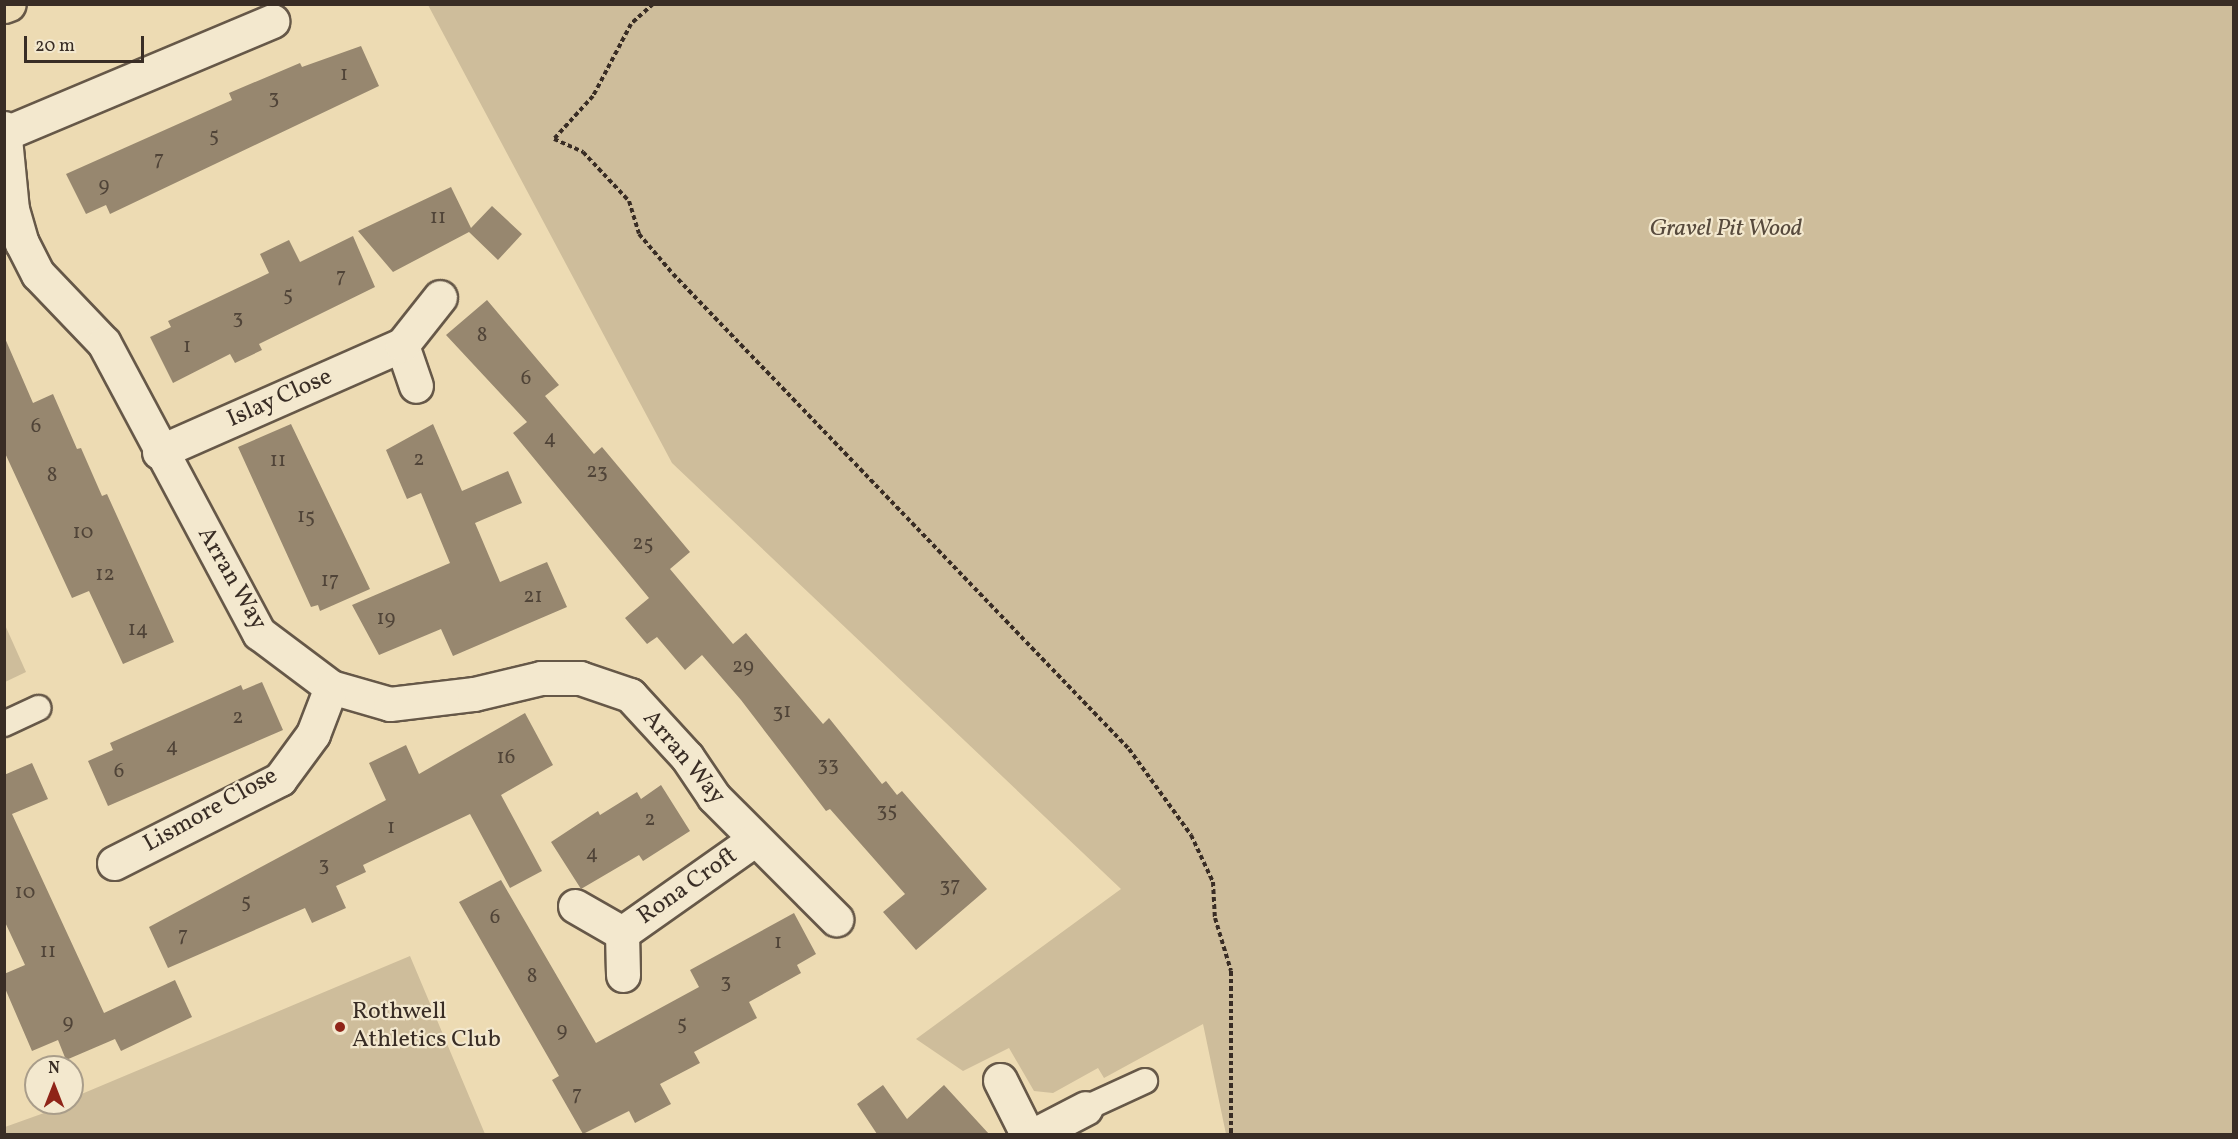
<!DOCTYPE html>
<html>
<head>
<meta charset="utf-8">
<style>
	body { margin:0 }
	#map { position:relative; width:2238px; height:1139px; overflow:hidden; background:#eddbb3; font-family:Vollkorn,serif }
	div>[style] { position:absolute }
	.green>* { inset:0; background:#cebd9b }
	.building>* { inset:0; background:#97876f }
	.path>* { height:4px; margin-top:-2px; transform-origin:0; background:repeating-linear-gradient(90deg,#392d25 0 4.5px,transparent 0 7.5px) }
	.roads { filter:drop-shadow(2px 0 #665848) drop-shadow(-2px 0 #665848) drop-shadow(0 2px #665848) drop-shadow(0 -2px #665848) }
	.service>* { height:24px; margin:-12px; padding:0 12px; transform-origin:12px; border-radius:12px; background:#f3e8ce }
	.minor>* { height:33px; margin:-16.5px; padding:0 16.5px; transform-origin:16.5px; border-radius:16.5px; background:#f3e8ce }
	.primary>* { height:33px; margin:-16.5px; padding:0 16.5px; transform-origin:16.5px; border-radius:16.5px; background:#eddbb3 }
	.dots>* { width:16px; height:16px; translate:-50% -50%; box-sizing:border-box; border:3px solid #f3e8ce; border-radius:50% }
	span { translate:-50% -50%; white-space:nowrap; text-align:center; line-height:1.15; -webkit-text-stroke:4.5px #f3e8ce; paint-order:stroke }
	.number-label { font-size:21px; color:#504438 }
	.number-label span { -webkit-text-stroke-width:0 }
	.park-label { font-size:24px; color:#574a3d; font-style:italic }
	.street-label { font-size:24px; color:#392d25 }
	.poi-label { font-size:24px; color:#392d25 }
	.left { translate:0 -50%; text-align:left }
	.frame { position:absolute; inset:0; border:6px solid #392d25; pointer-events:none }
	.north { position:absolute; left:24px; top:1055px; width:60px; height:60px; box-sizing:border-box; background:#f3e8ce; border:2px solid #a99d8a; border-radius:50%; rotate:0deg; font-size:16px; font-weight:700; line-height:24px; text-align:center; color:#392d25 }
	.north::after { content:''; display:block; margin:auto; width:21px; height:27px; background:#8f2418; clip-path:polygon(50% 0,100% 100%,50% 72%,0 100%) }
	.scale { position:absolute; left:24px; top:36px; width:120px; height:27px; box-sizing:border-box; border:3px solid #392d25; border-top:0; padding-left:8px; font-size:18px; line-height:21px; white-space:nowrap; color:#392d25; -webkit-text-stroke:4px #f3e8ce; paint-order:stroke }
</style>
</head>
<body>
<div id="map">
	<div class="green">
		<div style="clip-path:polygon(428px 5px,2233px 5px,2233px 1134px,1226px 1134px,1203px 1024px,1104px 1078px,1098px 1068px,1053px 1093px,1034px 1091px,1009px 1048px,963px 1071px,916px 1039px,1121px 889px,672px 463px)"></div>
		<div style="clip-path:polygon(5px 625px,26px 672px,5px 682px,4px 682px)"></div>
		<div style="clip-path:polygon(410px 956px,485px 1134px,5px 1134px,5px 1127px,72px 1103px,72px 1098px)"></div>
	</div>
	<div class="building">
		<div style="clip-path:polygon(361px 46px,379px 86px,110px 214px,106px 205px,86px 214px,66px 174px,232px 100px,229px 93px,300px 63px,302px 67px)"></div>
		<div style="clip-path:polygon(451px 187px,471px 228px,492px 206px,522px 234px,498px 260px,469px 232px,393px 272px,358px 231px)"></div>
		<div style="clip-path:polygon(353px 236px,375px 287px,259px 344px,262px 350px,235px 363px,230px 354px,173px 383px,150px 337px,171px 327px,168px 321px,269px 273px,260px 254px,289px 240px,300px 262px)"></div>
		<div style="clip-path:polygon(487px 300px,559px 385px,545px 396px,594px 454px,602px 447px,690px 552px,670px 569px,733px 644px,746px 633px,823px 724px,829px 718px,882px 784px,886px 781px,897px 795px,902px 791px,987px 889px,916px 950px,883px 912px,905px 894px,830px 809px,826px 811px,741px 700px,702px 655px,685px 670px,657px 637px,647px 644px,625px 618px,649px 598px,513px 433px,527px 422px,446px 335px)"></div>
		<div style="clip-path:polygon(4px 336px,33px 403px,53px 394px,77px 449px,81px 448px,102px 496px,107px 494px,174px 642px,123px 664px,89px 591px,72px 598px,4px 451px)"></div>
		<div style="clip-path:polygon(291px 424px,370px 589px,320px 611px,318px 605px,311px 607px,238px 447px)"></div>
		<div style="clip-path:polygon(433px 424px,462px 491px,508px 471px,522px 503px,475px 523px,500px 582px,547px 562px,567px 607px,453px 656px,441px 629px,379px 655px,352px 605px,450px 563px,421px 493px,407px 499px,386px 450px)"></div>
		<div style="clip-path:polygon(262px 682px,283px 730px,108px 806px,88px 761px,113px 750px,110px 743px,241px 685px,243px 690px)"></div>
		<div style="clip-path:polygon(525px 713px,553px 765px,501px 795px,542px 871px,510px 888px,470px 814px,363px 865px,366px 872px,336px 886px,346px 908px,312px 923px,305px 908px,168px 968px,149px 927px,386px 800px,369px 763px,406px 745px,419px 774px)"></div>
		<div style="clip-path:polygon(32px 763px,48px 799px,12px 814px,104px 1013px,175px 980px,192px 1017px,121px 1051px,115px 1039px,66px 1060px,58px 1040px,32px 1051px,4px 986px,4px 974px,25px 965px,4px 920px,4px 775px)"></div>
		<div style="clip-path:polygon(661px 785px,690px 831px,643px 861px,639px 855px,581px 889px,551px 842px,598px 811px,600px 815px,637px 792px,641px 799px)"></div>
		<div style="clip-path:polygon(501px 880px,596px 1043px,699px 987px,690px 970px,794px 913px,816px 954px,797px 965px,801px 973px,749px 1002px,757px 1018px,694px 1052px,700px 1063px,660px 1084px,671px 1104px,635px 1123px,629px 1111px,583px 1134px,552px 1080px,559px 1076px,459px 902px)"></div>
		<div style="clip-path:polygon(883px 1085px,907px 1119px,944px 1085px,989px 1134px,877px 1134px,857px 1104px)"></div>
	</div>
	<div class="path">
		<div style="left:653px;top:4px;width:30px;rotate:138deg"></div>
		<div style="left:631px;top:24px;width:81px;rotate:117.8deg"></div>
		<div style="left:593px;top:96px;width:58px;rotate:132.2deg"></div>
		<div style="left:554px;top:139px;width:32px;rotate:24deg"></div>
		<div style="left:583px;top:152px;width:67px;rotate:46.8deg"></div>
		<div style="left:629px;top:201px;width:34px;rotate:73deg"></div>
		<div style="left:639px;top:234px;width:52px;rotate:49.6deg"></div>
		<div style="left:673px;top:274px;width:658px;rotate:46.17deg"></div>
		<div style="left:1129px;top:749px;width:106px;rotate:54.2deg"></div>
		<div style="left:1191px;top:835px;width:52px;rotate:64.9deg"></div>
		<div style="left:1213px;top:882px;width:36px;rotate:87deg"></div>
		<div style="left:1215px;top:918px;width:55px;rotate:73.2deg"></div>
		<div style="left:1231px;top:971px;width:163px;rotate:90deg"></div>
	</div>
	<div class="roads">
		<div class="service">
			<div style="left:4px;top:724px;width:38px;rotate:-25deg"></div>
			<div style="left:1086px;top:1108px;width:65px;rotate:-24.6deg"></div>
		</div>
		<div class="minor">
			<div style="left:4px;top:128px;width:81px;rotate:84.4deg"></div>
			<div style="left:12px;top:209px;width:35px;rotate:74deg"></div>
			<div style="left:22px;top:243px;width:35px;rotate:63deg"></div>
			<div style="left:38px;top:274px;width:95px;rotate:46.3deg"></div>
			<div style="left:104px;top:343px;width:329px;rotate:61.9deg"></div>
			<div style="left:259px;top:633px;width:90px;rotate:36.9deg"></div>
			<div style="left:331px;top:687px;width:61px;rotate:16.1deg"></div>
			<div style="left:390px;top:704px;width:85px;rotate:-6.8deg"></div>
			<div style="left:474px;top:694px;width:69px;rotate:-13.4deg"></div>
			<div style="left:541px;top:678px;width:39px"></div>
			<div style="left:580px;top:678px;width:53px;rotate:18.8deg"></div>
			<div style="left:630px;top:695px;width:84px;rotate:47.4deg"></div>
			<div style="left:687px;top:757px;width:48px;rotate:56deg"></div>
			<div style="left:714px;top:797px;width:173px;rotate:45deg"></div>
			<div style="left:6px;top:133px;width:289px;rotate:-22.8deg"></div>
			<div style="left:402px;top:345px;width:43px;rotate:71.1deg"></div>
			<div style="left:159px;top:452px;width:266px;rotate:-23.8deg"></div>
			<div style="left:402px;top:345px;width:61px;rotate:-51.6deg"></div>
			<div style="left:114px;top:863px;width:186px;rotate:-26.8deg"></div>
			<div style="left:280px;top:779px;width:56px;rotate:-53.7deg"></div>
			<div style="left:313px;top:734px;width:50px;rotate:-69deg"></div>
			<div style="left:575px;top:906px;width:54px;rotate:29.9deg"></div>
			<div style="left:622px;top:933px;width:42px;rotate:88.6deg"></div>
			<div style="left:622px;top:933px;width:161px;rotate:-35.2deg"></div>
			<div style="left:1000px;top:1080px;width:60px;rotate:63.4deg"></div>
			<div style="left:1036px;top:1134px;width:56px;rotate:-27.5deg"></div>
		</div>
		<div class="primary">
			<div style="left:4px;top:6px;width:5px;rotate:-22deg"></div>
		</div>
	</div>
	<div class="dots">
		<div style="left:340px;top:1027px;background:#8f2418"></div>
	</div>
	<div class="number-label">
		<span style="left:344px;top:75px">1</span>
		<span style="left:274px;top:98px">3</span>
		<span style="left:214px;top:136px">5</span>
		<span style="left:159px;top:160px">7</span>
		<span style="left:104px;top:186px">9</span>
		<span style="left:438px;top:218px">11</span>
		<span style="left:341px;top:277px">7</span>
		<span style="left:288px;top:295px">5</span>
		<span style="left:238px;top:318px">3</span>
		<span style="left:482px;top:336px">8</span>
		<span style="left:187px;top:347px">1</span>
		<span style="left:526px;top:379px">6</span>
		<span style="left:36px;top:427px">6</span>
		<span style="left:550px;top:439px">4</span>
		<span style="left:419px;top:460px">2</span>
		<span style="left:278px;top:461px">11</span>
		<span style="left:597px;top:472px">23</span>
		<span style="left:52px;top:476px">8</span>
		<span style="left:306px;top:517px">15</span>
		<span style="left:83px;top:533px">10</span>
		<span style="left:643px;top:544px">25</span>
		<span style="left:105px;top:575px">12</span>
		<span style="left:330px;top:581px">17</span>
		<span style="left:533px;top:597px">21</span>
		<span style="left:386px;top:619px">19</span>
		<span style="left:138px;top:630px">14</span>
		<span style="left:743px;top:667px">29</span>
		<span style="left:782px;top:712px">31</span>
		<span style="left:238px;top:718px">2</span>
		<span style="left:172px;top:747px">4</span>
		<span style="left:506px;top:758px">16</span>
		<span style="left:828px;top:765px">33</span>
		<span style="left:119px;top:772px">6</span>
		<span style="left:887px;top:811px">35</span>
		<span style="left:650px;top:820px">2</span>
		<span style="left:391px;top:828px">1</span>
		<span style="left:592px;top:854px">4</span>
		<span style="left:324px;top:865px">3</span>
		<span style="left:950px;top:886px">37</span>
		<span style="left:25px;top:893px">10</span>
		<span style="left:246px;top:902px">5</span>
		<span style="left:495px;top:918px">6</span>
		<span style="left:183px;top:936px">7</span>
		<span style="left:778px;top:943px">1</span>
		<span style="left:48px;top:952px">11</span>
		<span style="left:532px;top:977px">8</span>
		<span style="left:726px;top:982px">3</span>
		<span style="left:68px;top:1023px">9</span>
		<span style="left:682px;top:1024px">5</span>
		<span style="left:562px;top:1031px">9</span>
		<span style="left:577px;top:1095px">7</span>
	</div>
	<div class="park-label">
		<span style="left:1726px;top:230px">Gravel Pit Wood</span>
	</div>
	<div class="street-label">
		<span style="left:280px;top:399px;rotate:-24deg">Islay Close</span>
		<span style="left:231px;top:579px;rotate:60deg">Arran Way</span>
		<span style="left:683px;top:758px;rotate:50deg">Arran Way</span>
		<span style="left:211px;top:811px;rotate:-29deg">Lismore Close</span>
		<span style="left:688px;top:887px;rotate:-35deg">Rona Croft</span>
	</div>
	<div class="poi-label">
		<span class="left" style="left:352px;top:1027px">Rothwell<br>Athletics Club</span>
	</div>
	<div class="frame"></div>
	<div class="north">N</div>
	<div class="scale">20 m</div>
</div>
</body>
</html>
